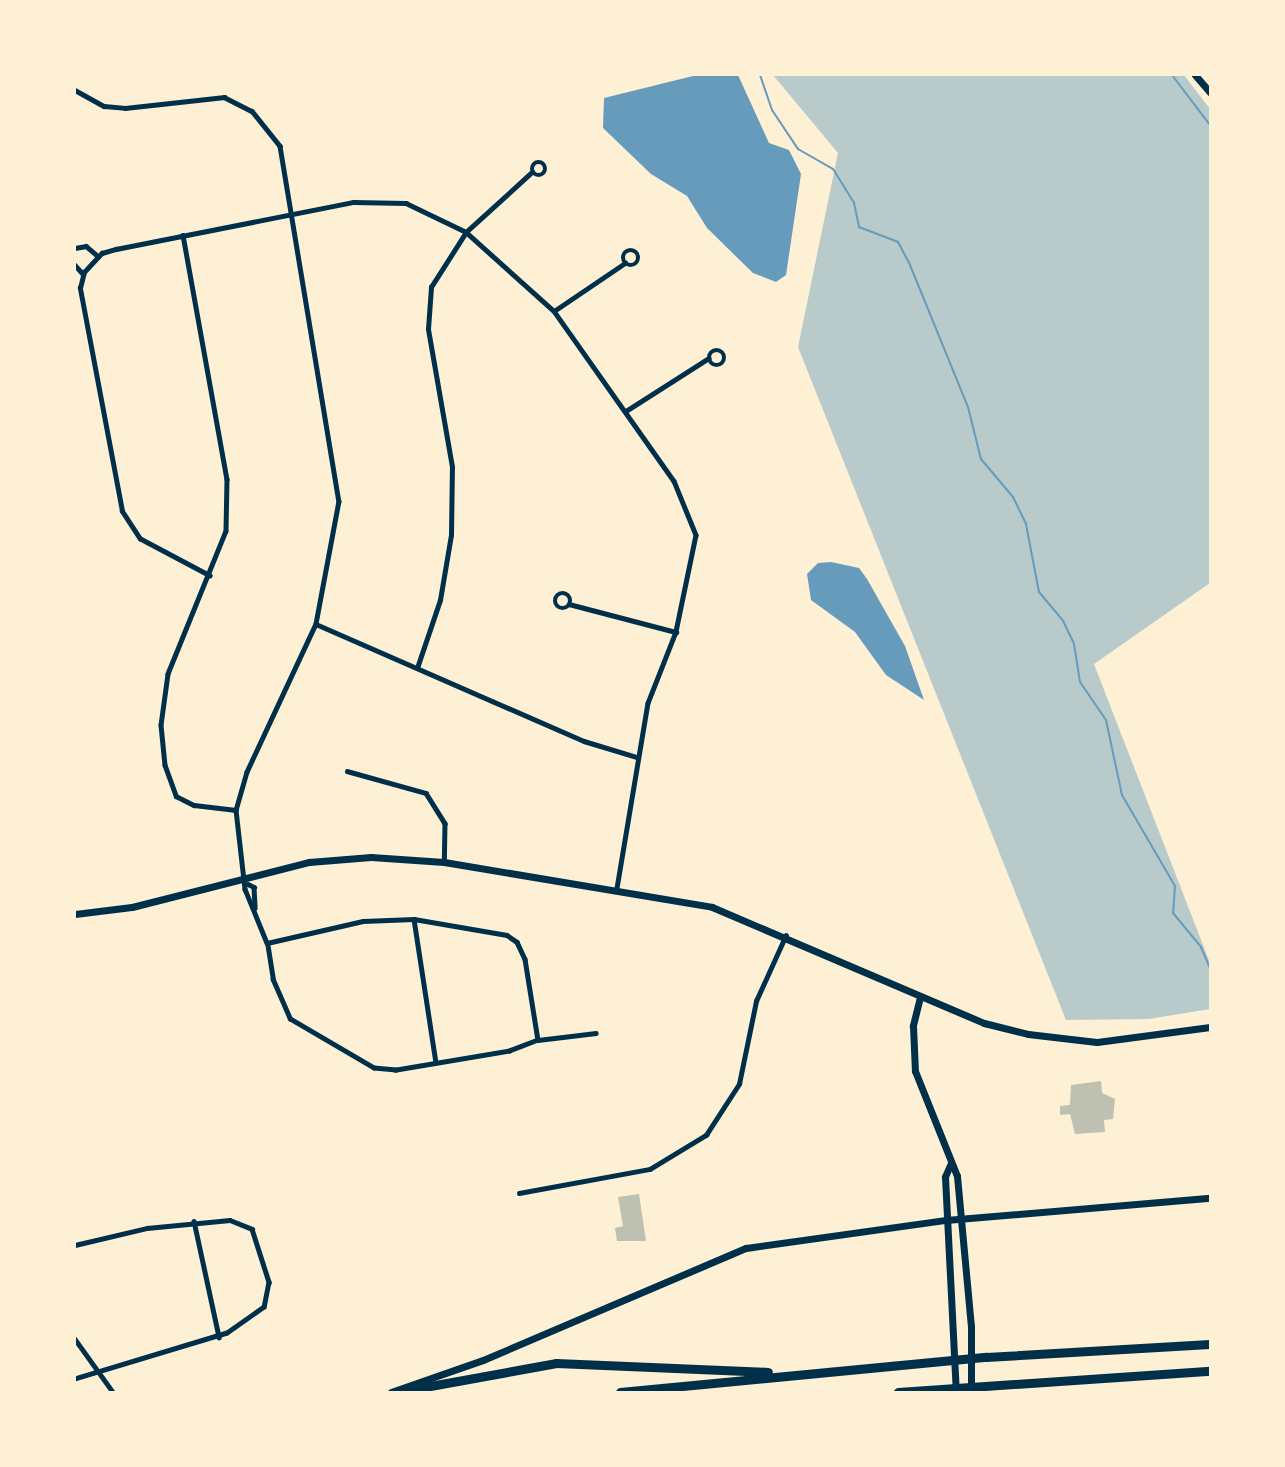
<!DOCTYPE html>
<html>
<head>
<meta charset="utf-8">
<style>
	body { margin:0 }
	#map { position:relative; width:1285px; height:1467px; overflow:hidden; background:#fdf0d5; font-family:Raleway,sans-serif }
	div>[style] { position:absolute }
	.green>* { inset:0; background:#b9caca }
	.water>* { inset:0; background:#669bbc }
	.stream>* { height:2px; margin:-1px; padding:0 1px; transform-origin:1px; border-radius:1px; background:#669bbc }
	.building>* { inset:0; background:#bec0b2 }
	.minor>* { height:4.5px; margin:-2.25px; padding:0 2.25px; transform-origin:2.25px; border-radius:2.25px; background:#003049 }
	.minor>.ring { margin:-2.25px; padding:0; box-sizing:content-box; background:none; border:4.5px solid #003049; border-radius:50% }
	.secondary>* { height:7px; margin:-3.5px; padding:0 3.5px; transform-origin:3.5px; border-radius:3.5px; background:#003049 }
	.motorway>* { height:9px; margin:-4.5px; padding:0 4.5px; transform-origin:4.5px; border-radius:4.5px; background:#003049 }
	span { translate:-50% -50%; white-space:nowrap; text-align:center; line-height:1.15; -webkit-text-stroke:5px #fdf0d5; paint-order:stroke }
	.frame { position:absolute; inset:0; border:76px solid #fdf0d5; pointer-events:none }
</style>
</head>
<body>
<div id="map">
	<div class="green">
		<div style="clip-path:polygon(773px 75px,1184px 75px,1210px 109px,1210px 583px,1094px 664px,1210px 963px,1210px 1009px,1149px 1019px,1066px 1020px,798px 347px,838px 153px)"></div>
	</div>
	<div class="water">
		<div style="clip-path:polygon(697px 75px,738px 75px,769px 143px,789px 150px,801px 174px,786px 275px,776px 282px,753px 273px,707px 228px,687px 196px,651px 174px,603px 128px,604px 98px)"></div>
		<div style="clip-path:polygon(831px 562px,859px 568px,867px 579px,905px 646px,924px 700px,886px 675px,855px 632px,811px 600px,807px 574px,818px 563px)"></div>
	</div>
	<div class="stream">
		<div style="left:760px;top:75px;width:37px;rotate:71deg"></div>
		<div style="left:772px;top:110px;width:47px;rotate:56.3deg"></div>
		<div style="left:798px;top:149px;width:40px;rotate:29.7deg"></div>
		<div style="left:833px;top:169px;width:40px;rotate:58deg"></div>
		<div style="left:854px;top:203px;width:25px;rotate:78deg"></div>
		<div style="left:859px;top:227px;width:42px;rotate:21deg"></div>
		<div style="left:898px;top:242px;width:26px;rotate:62deg"></div>
		<div style="left:910px;top:265px;width:153px;rotate:67.8deg"></div>
		<div style="left:968px;top:407px;width:54px;rotate:76deg"></div>
		<div style="left:981px;top:459px;width:50px;rotate:49.9deg"></div>
		<div style="left:1013px;top:497px;width:30px;rotate:64deg"></div>
		<div style="left:1026px;top:524px;width:69px;rotate:79.2deg"></div>
		<div style="left:1039px;top:592px;width:38px;rotate:50deg"></div>
		<div style="left:1063px;top:621px;width:25px;rotate:64deg"></div>
		<div style="left:1074px;top:644px;width:38px;rotate:81deg"></div>
		<div style="left:1080px;top:682px;width:46px;rotate:55.6deg"></div>
		<div style="left:1106px;top:720px;width:77px;rotate:78deg"></div>
		<div style="left:1122px;top:795px;width:105px;rotate:59.8deg"></div>
		<div style="left:1175px;top:886px;width:27px;rotate:94deg"></div>
		<div style="left:1173px;top:913px;width:44px;rotate:50.5deg"></div>
		<div style="left:1201px;top:947px;width:23px;rotate:67deg"></div>
		<div style="left:1172px;top:75px;width:63px;rotate:52.8deg"></div>
	</div>
	<div class="building">
		<div style="clip-path:polygon(1101px 1081px,1102px 1093px,1115px 1099px,1113px 1119px,1104px 1120px,1105px 1132px,1075px 1134px,1070px 1114px,1060px 1115px,1060px 1106px,1070px 1105px,1071px 1085px)"></div>
		<div style="clip-path:polygon(639px 1194px,646px 1241px,617px 1241px,615px 1228px,623px 1226px,618px 1197px)"></div>
	</div>
	<div class="minor">
		<div style="left:75px;top:90px;width:33px;rotate:29deg"></div>
		<div style="left:104px;top:106px;width:21px;rotate:5deg"></div>
		<div style="left:125px;top:108px;width:100px;rotate:-6.3deg"></div>
		<div style="left:224px;top:97px;width:31px;rotate:27deg"></div>
		<div style="left:252px;top:111px;width:45px;rotate:51.3deg"></div>
		<div style="left:280px;top:146px;width:360px;rotate:80.6deg"></div>
		<div style="left:339px;top:501px;width:125px;rotate:100.6deg"></div>
		<div style="left:316px;top:624px;width:163px;rotate:115deg"></div>
		<div style="left:247px;top:772px;width:40px;rotate:106deg"></div>
		<div style="left:236px;top:810px;width:80px;rotate:83.5deg"></div>
		<div style="left:245px;top:889px;width:58px;rotate:67.8deg"></div>
		<div style="left:267px;top:943px;width:98px;rotate:-12.9deg"></div>
		<div style="left:363px;top:921px;width:51px;rotate:-2.2deg"></div>
		<div style="left:414px;top:919px;width:94px;rotate:9.8deg"></div>
		<div style="left:507px;top:935px;width:12px;rotate:35deg"></div>
		<div style="left:517px;top:942px;width:19px;rotate:65deg"></div>
		<div style="left:525px;top:959px;width:82px;rotate:80.9deg"></div>
		<div style="left:538px;top:1040px;width:30px;rotate:159deg"></div>
		<div style="left:510px;top:1051px;width:116px;rotate:170.5deg"></div>
		<div style="left:396px;top:1070px;width:22px;rotate:-175deg"></div>
		<div style="left:374px;top:1068px;width:97px;rotate:-149.7deg"></div>
		<div style="left:290px;top:1019px;width:43px;rotate:-113.6deg"></div>
		<div style="left:273px;top:980px;width:37px;rotate:-99deg"></div>
		<div class="ring" style="left:532px;top:162px;width:9.5px;height:9.5px"></div>
		<div style="left:183px;top:235px;width:248px;rotate:79.8deg"></div>
		<div style="left:227px;top:479px;width:52px;rotate:91.1deg"></div>
		<div style="left:226px;top:531px;width:154px;rotate:112.1deg"></div>
		<div style="left:168px;top:674px;width:51px;rotate:97.8deg"></div>
		<div style="left:161px;top:725px;width:40px;rotate:84.3deg"></div>
		<div style="left:165px;top:765px;width:33px;rotate:70deg"></div>
		<div style="left:176px;top:796px;width:20px;rotate:27deg"></div>
		<div style="left:194px;top:805px;width:42px;rotate:6.8deg"></div>
		<div style="left:75px;top:248px;width:11px;rotate:-10deg"></div>
		<div style="left:86px;top:246px;width:16px;rotate:40deg"></div>
		<div class="ring" style="left:623px;top:250px;width:11.5px;height:11.5px"></div>
		<div style="left:75px;top:265px;width:12px;rotate:48deg"></div>
		<div style="left:554px;top:311px;width:86px;rotate:-34.1deg"></div>
		<div class="ring" style="left:709px;top:350px;width:11.5px;height:11.5px"></div>
		<div style="left:626px;top:411px;width:98px;rotate:-32.6deg"></div>
		<div style="left:210px;top:576px;width:79px;rotate:-152.1deg"></div>
		<div style="left:140px;top:539px;width:33px;rotate:-123deg"></div>
		<div style="left:122px;top:511px;width:227px;rotate:-100.7deg"></div>
		<div style="left:80px;top:288px;width:16px;rotate:-76deg"></div>
		<div style="left:84px;top:272px;width:26px;rotate:-47deg"></div>
		<div style="left:102px;top:253px;width:15px;rotate:-16deg"></div>
		<div style="left:116px;top:249px;width:242px;rotate:-11.2deg"></div>
		<div style="left:353px;top:202px;width:53px;rotate:1.1deg"></div>
		<div style="left:406px;top:203px;width:67px;rotate:25.8deg"></div>
		<div style="left:466px;top:232px;width:118px;rotate:41.9deg"></div>
		<div style="left:554px;top:311px;width:208px;rotate:54.8deg"></div>
		<div style="left:674px;top:481px;width:58px;rotate:67.8deg"></div>
		<div style="left:696px;top:535px;width:99px;rotate:101.7deg"></div>
		<div style="left:676px;top:632px;width:76px;rotate:111.5deg"></div>
		<div style="left:648px;top:703px;width:188px;rotate:99.5deg"></div>
		<div class="ring" style="left:555px;top:593px;width:11.5px;height:11.5px"></div>
		<div style="left:569px;top:604px;width:111px;rotate:14.7deg"></div>
		<div style="left:316px;top:624px;width:292px;rotate:23.6deg"></div>
		<div style="left:584px;top:741px;width:55px;rotate:16.8deg"></div>
		<div style="left:417px;top:668px;width:72px;rotate:-71.3deg"></div>
		<div style="left:440px;top:600px;width:66px;rotate:-80.4deg"></div>
		<div style="left:451px;top:535px;width:68px;rotate:-89.2deg"></div>
		<div style="left:452px;top:467px;width:140px;rotate:-99.9deg"></div>
		<div style="left:428px;top:329px;width:42px;rotate:-85.9deg"></div>
		<div style="left:431px;top:287px;width:65px;rotate:-57.5deg"></div>
		<div style="left:466px;top:232px;width:89px;rotate:-42.3deg"></div>
		<div style="left:347px;top:771px;width:82px;rotate:15.6deg"></div>
		<div style="left:426px;top:793px;width:36px;rotate:58deg"></div>
		<div style="left:445px;top:823px;width:39px;rotate:91deg"></div>
		<div style="left:248px;top:884px;width:7px;rotate:27deg"></div>
		<div style="left:254px;top:887px;width:21px;rotate:87deg"></div>
		<div style="left:414px;top:919px;width:145px;rotate:81.3deg"></div>
		<div style="left:538px;top:1040px;width:58px;rotate:-6.9deg"></div>
		<div style="left:519px;top:1193px;width:133px;rotate:-10.4deg"></div>
		<div style="left:650px;top:1169px;width:66px;rotate:-31.3deg"></div>
		<div style="left:706px;top:1135px;width:61px;rotate:-57.1deg"></div>
		<div style="left:739px;top:1084px;width:85px;rotate:-78.4deg"></div>
		<div style="left:756px;top:1001px;width:72px;rotate:-65.6deg"></div>
		<div style="left:194px;top:1221px;width:119px;rotate:77.8deg"></div>
		<div style="left:75px;top:1245px;width:74px;rotate:-13.3deg"></div>
		<div style="left:147px;top:1228px;width:83px;rotate:-5.5deg"></div>
		<div style="left:230px;top:1220px;width:24px;rotate:22deg"></div>
		<div style="left:252px;top:1229px;width:56px;rotate:72.2deg"></div>
		<div style="left:269px;top:1282px;width:25px;rotate:101deg"></div>
		<div style="left:264px;top:1307px;width:45px;rotate:144.9deg"></div>
		<div style="left:227px;top:1333px;width:159px;rotate:163.2deg"></div>
		<div style="left:75px;top:1339px;width:65px;rotate:54.4deg"></div>
	</div>
	<div class="secondary">
		<div style="left:1195px;top:75px;width:23px;rotate:49deg"></div>
		<div style="left:75px;top:914px;width:57px;rotate:-7deg"></div>
		<div style="left:132px;top:907px;width:183px;rotate:-14.3deg"></div>
		<div style="left:309px;top:862px;width:62px;rotate:-4.6deg"></div>
		<div style="left:371px;top:857px;width:73px;rotate:3.9deg"></div>
		<div style="left:444px;top:862px;width:272px;rotate:9.5deg"></div>
		<div style="left:712px;top:907px;width:296px;rotate:23.1deg"></div>
		<div style="left:984px;top:1023px;width:45px;rotate:14deg"></div>
		<div style="left:1028px;top:1034px;width:69px;rotate:6.6deg"></div>
		<div style="left:1097px;top:1042px;width:114px;rotate:-7.6deg"></div>
		<div style="left:920px;top:997px;width:30px;rotate:104deg"></div>
		<div style="left:913px;top:1026px;width:45px;rotate:87.5deg"></div>
		<div style="left:915px;top:1071px;width:113px;rotate:68.2deg"></div>
		<div style="left:957px;top:1176px;width:151px;rotate:84.7deg"></div>
		<div style="left:971px;top:1326px;width:66px;rotate:90deg"></div>
		<div style="left:950px;top:1165px;width:13px;rotate:113deg"></div>
		<div style="left:945px;top:1177px;width:215px;rotate:87.1deg"></div>
		<div style="left:391px;top:1392px;width:97px;rotate:-19.2deg"></div>
		<div style="left:483px;top:1360px;width:286px;rotate:-23.1deg"></div>
		<div style="left:746px;top:1248px;width:202px;rotate:-8deg"></div>
		<div style="left:946px;top:1220px;width:265px;rotate:-4.8deg"></div>
	</div>
	<div class="motorway">
		<div style="left:397px;top:1392px;width:162px;rotate:-10.3deg"></div>
		<div style="left:556px;top:1363px;width:212px;rotate:2.4deg"></div>
		<div style="left:620px;top:1392px;width:368px;rotate:-5.5deg"></div>
		<div style="left:986px;top:1357px;width:224px;rotate:-3.3deg"></div>
		<div style="left:898px;top:1392px;width:313px;rotate:-3.9deg"></div>
	</div>
	<div class="frame"></div>
</div>
</body>
</html>
